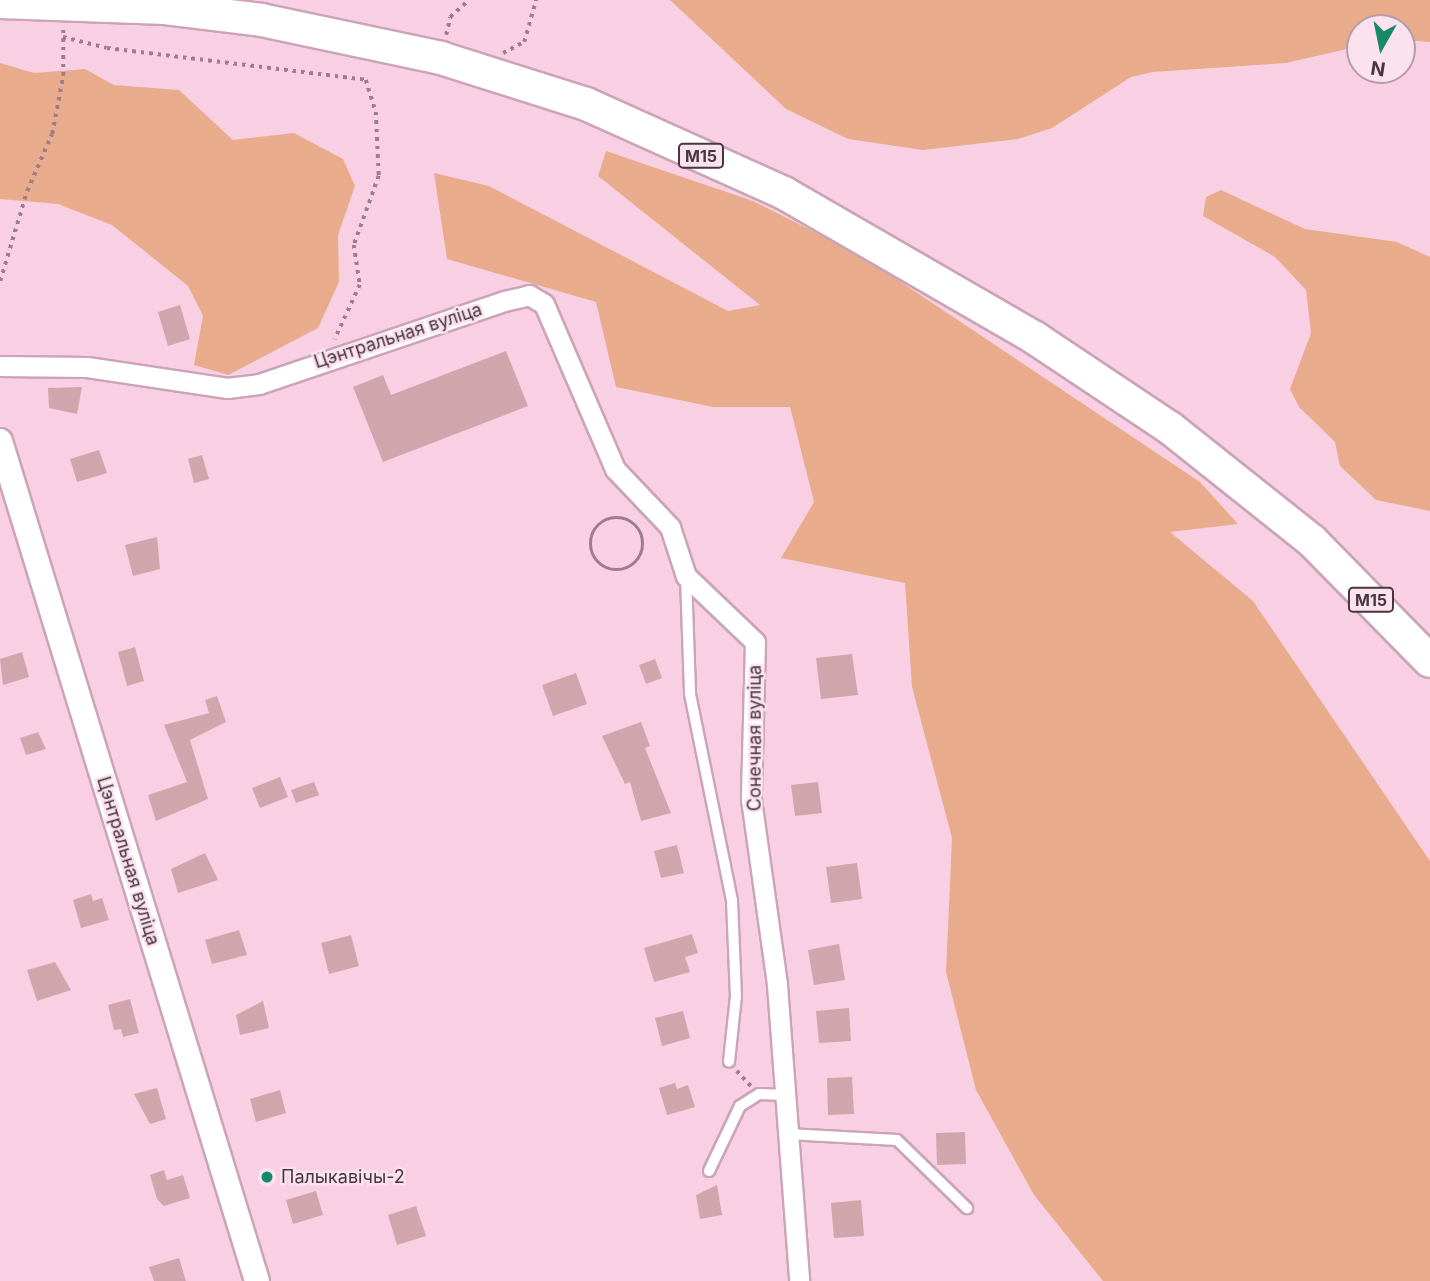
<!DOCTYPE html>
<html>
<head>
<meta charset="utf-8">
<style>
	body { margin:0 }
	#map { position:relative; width:1430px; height:1281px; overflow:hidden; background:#f9d0e3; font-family:Inter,sans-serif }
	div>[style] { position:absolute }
	.green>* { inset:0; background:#e8ac8d }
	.building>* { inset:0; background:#d0a5ac }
	.path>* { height:3.5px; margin-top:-1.75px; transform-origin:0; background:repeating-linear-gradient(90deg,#9a7e8b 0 3.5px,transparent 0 8.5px) }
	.path>.ring { margin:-1.75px; padding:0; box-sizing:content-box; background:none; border:3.5px solid #9a7e8b; border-radius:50% }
	.roads { filter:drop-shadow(2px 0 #cba4b7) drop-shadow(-2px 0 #cba4b7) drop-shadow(0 2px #cba4b7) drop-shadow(0 -2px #cba4b7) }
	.service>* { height:10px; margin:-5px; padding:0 5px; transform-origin:5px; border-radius:5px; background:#fff }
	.minor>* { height:19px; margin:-9.5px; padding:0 9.5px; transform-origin:9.5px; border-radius:9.5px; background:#fff }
	.tertiary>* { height:24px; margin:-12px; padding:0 12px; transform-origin:12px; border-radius:12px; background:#fff }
	.trunk>* { height:32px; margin:-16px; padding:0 16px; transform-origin:16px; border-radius:16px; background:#fff }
	.dots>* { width:19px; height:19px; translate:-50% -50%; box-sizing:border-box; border:4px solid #fbe2ee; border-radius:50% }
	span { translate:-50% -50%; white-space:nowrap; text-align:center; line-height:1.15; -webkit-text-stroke:5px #fbe2ee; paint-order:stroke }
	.shield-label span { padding:2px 5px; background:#fbe2ee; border:2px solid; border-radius:5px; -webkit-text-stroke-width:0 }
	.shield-label { font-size:16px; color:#47363e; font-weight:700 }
	.street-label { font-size:18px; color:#47363e }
	.poi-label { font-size:18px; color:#47363e }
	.left { translate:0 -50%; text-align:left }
	.north { position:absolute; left:1346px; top:14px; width:70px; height:70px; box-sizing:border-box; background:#fbe2ee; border:2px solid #b39da8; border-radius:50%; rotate:189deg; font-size:19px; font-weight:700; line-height:28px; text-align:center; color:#47363e }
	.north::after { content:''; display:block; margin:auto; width:24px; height:32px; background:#168969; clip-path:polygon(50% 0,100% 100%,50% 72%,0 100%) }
</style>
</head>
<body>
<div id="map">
	<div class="green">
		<div style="clip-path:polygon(670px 0,1430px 0,1430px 42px,1402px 40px,1402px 28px,1360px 28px,1360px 46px,1286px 63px,1153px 72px,1131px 77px,1052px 128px,1018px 139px,923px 150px,848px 139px,786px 109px)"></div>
		<div style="clip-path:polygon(0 63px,34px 73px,85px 69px,114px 85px,179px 90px,233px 140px,294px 133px,343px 159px,355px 186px,338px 235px,339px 282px,318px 328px,228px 375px,194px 365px,203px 316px,188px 286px,112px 225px,58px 204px,0 199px)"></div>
		<div style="clip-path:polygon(606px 151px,753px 201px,862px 256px,1200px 482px,1238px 524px,1170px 532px,1253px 601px,1430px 861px,1430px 1281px,1103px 1281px,1034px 1195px,976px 1090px,946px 972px,952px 838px,912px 687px,905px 583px,781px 558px,814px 502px,790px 407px,713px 407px,616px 387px,596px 302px,447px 259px,434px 173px,489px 186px,728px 311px,760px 305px,598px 176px)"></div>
		<div style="clip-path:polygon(1221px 190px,1305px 229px,1397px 242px,1430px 257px,1430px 511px,1376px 500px,1340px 466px,1335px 442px,1299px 407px,1290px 389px,1311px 333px,1306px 290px,1275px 257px,1203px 216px,1206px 197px)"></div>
	</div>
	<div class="building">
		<div style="clip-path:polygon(180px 305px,190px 339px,168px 346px,158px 312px)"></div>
		<div style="clip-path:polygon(506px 351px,528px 406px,383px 462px,353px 387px,383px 375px,391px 395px)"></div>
		<div style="clip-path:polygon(82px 387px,77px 414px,49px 408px,48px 388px)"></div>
		<div style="clip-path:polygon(99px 450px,107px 473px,77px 482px,70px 459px)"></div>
		<div style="clip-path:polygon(202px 455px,209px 479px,194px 483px,188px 459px)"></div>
		<div style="clip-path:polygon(157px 537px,160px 569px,133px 576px,125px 545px)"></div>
		<div style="clip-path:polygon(135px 647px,144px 681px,127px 686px,118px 652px)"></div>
		<div style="clip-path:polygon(22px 652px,29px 677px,3px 685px,0 659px)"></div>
		<div style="clip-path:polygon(852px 654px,858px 695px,821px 699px,816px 658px)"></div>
		<div style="clip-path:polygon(655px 659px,662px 678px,646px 684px,639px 665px)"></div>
		<div style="clip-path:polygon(576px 673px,587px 704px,553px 716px,542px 685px)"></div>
		<div style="clip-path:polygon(217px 696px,226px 722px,190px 740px,208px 799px,156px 821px,148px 795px,187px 782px,164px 725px,209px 713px,205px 700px)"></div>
		<div style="clip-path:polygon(641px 722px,650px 746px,645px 748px,671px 813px,641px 821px,630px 782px,625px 784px,602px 736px)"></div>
		<div style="clip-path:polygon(38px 732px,46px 749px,26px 755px,20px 738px)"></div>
		<div style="clip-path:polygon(280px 777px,288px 797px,260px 808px,252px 788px)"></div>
		<div style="clip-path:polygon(314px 782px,319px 795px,296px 803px,291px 790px)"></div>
		<div style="clip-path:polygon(818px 782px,822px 813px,795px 816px,791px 785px)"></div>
		<div style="clip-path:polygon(677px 845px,684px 873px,661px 878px,654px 851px)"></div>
		<div style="clip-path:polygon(205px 853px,218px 880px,178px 893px,171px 869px)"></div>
		<div style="clip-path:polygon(857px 863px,862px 899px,831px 903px,826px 867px)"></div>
		<div style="clip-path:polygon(91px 894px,93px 901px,102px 898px,109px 920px,81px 928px,73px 900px)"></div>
		<div style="clip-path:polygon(239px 930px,247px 955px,212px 964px,205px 940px)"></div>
		<div style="clip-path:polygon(692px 934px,698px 953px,685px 957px,690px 972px,654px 982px,644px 948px)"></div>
		<div style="clip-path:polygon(351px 935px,359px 966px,329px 974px,321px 943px)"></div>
		<div style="clip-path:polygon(839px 944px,845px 980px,814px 985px,808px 950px)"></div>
		<div style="clip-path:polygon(55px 962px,71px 990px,37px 1001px,27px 970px)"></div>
		<div style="clip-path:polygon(130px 999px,139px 1033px,123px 1037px,121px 1029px,114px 1030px,108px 1005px)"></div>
		<div style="clip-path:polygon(263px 1001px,269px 1028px,240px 1035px,236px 1015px)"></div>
		<div style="clip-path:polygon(849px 1008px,851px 1041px,819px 1043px,816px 1011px)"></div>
		<div style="clip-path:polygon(683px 1011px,690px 1038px,662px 1046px,655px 1018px)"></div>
		<div style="clip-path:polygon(852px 1077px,854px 1114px,828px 1115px,827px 1078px)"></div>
		<div style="clip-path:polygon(675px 1083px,677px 1089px,688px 1085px,695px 1107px,667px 1115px,659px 1088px)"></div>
		<div style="clip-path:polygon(157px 1088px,166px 1119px,150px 1124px,134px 1094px)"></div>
		<div style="clip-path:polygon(280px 1090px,286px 1113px,256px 1122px,250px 1099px)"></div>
		<div style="clip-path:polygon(965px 1132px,966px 1164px,937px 1165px,936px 1133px)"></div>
		<div style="clip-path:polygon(164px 1170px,167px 1180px,183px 1175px,190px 1198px,164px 1206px,157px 1199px,150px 1175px)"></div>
		<div style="clip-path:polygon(717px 1185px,722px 1215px,700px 1219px,696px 1195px)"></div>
		<div style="clip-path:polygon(316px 1191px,323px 1215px,293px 1224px,286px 1200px)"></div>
		<div style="clip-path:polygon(861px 1200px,864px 1236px,834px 1238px,831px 1203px)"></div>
		<div style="clip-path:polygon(416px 1206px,426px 1236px,397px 1245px,388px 1215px)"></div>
		<div style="clip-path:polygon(179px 1258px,186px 1281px,154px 1281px,149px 1267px)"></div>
	</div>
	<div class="path">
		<div style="left:446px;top:35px;width:18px;rotate:-77deg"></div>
		<div style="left:450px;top:17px;width:25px;rotate:-42deg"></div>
		<div style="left:63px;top:37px;width:45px;rotate:14deg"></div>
		<div style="left:107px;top:48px;width:261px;rotate:7deg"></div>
		<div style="left:366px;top:80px;width:34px;rotate:73deg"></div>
		<div style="left:376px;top:112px;width:64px;rotate:87.3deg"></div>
		<div style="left:379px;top:176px;width:73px;rotate:109.9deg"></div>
		<div style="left:354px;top:245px;width:40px;rotate:81.5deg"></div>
		<div style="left:360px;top:285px;width:60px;rotate:114.8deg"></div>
		<div style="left:503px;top:53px;width:24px;rotate:-28deg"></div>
		<div style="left:524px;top:42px;width:44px;rotate:-74.1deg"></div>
		<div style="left:0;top:281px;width:94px;rotate:-73.3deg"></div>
		<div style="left:27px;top:191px;width:62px;rotate:-66.3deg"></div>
		<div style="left:52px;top:134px;width:59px;rotate:-79.3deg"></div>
		<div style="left:63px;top:76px;width:50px;rotate:-90deg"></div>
		<div class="ring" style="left:591px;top:518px;width:48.5px;height:48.5px"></div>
		<div style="left:737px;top:1071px;width:21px;rotate:47deg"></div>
	</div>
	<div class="roads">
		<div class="service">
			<div style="left:686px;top:577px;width:117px;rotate:88deg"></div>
			<div style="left:690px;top:694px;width:211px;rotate:78.5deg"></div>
			<div style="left:732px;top:901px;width:95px;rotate:87.6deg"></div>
			<div style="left:736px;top:996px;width:66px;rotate:96.1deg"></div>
			<div style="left:788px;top:1134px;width:109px;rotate:3.2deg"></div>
			<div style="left:897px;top:1140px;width:98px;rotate:44.2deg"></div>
			<div style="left:709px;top:1171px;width:72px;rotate:-64.5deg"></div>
			<div style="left:740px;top:1106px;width:22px;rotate:-32deg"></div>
			<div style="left:759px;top:1094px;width:27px;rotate:2deg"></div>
		</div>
		<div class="minor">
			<div style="left:0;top:366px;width:87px;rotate:0.7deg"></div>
			<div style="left:87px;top:367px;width:142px;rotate:8.5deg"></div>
			<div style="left:227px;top:388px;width:32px;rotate:-7deg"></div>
			<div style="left:259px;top:384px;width:259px;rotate:-18.7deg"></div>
			<div style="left:504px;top:301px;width:26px;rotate:-13deg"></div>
			<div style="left:529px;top:295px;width:17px;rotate:31deg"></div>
			<div style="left:544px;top:304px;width:180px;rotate:66.7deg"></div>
			<div style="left:615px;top:469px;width:80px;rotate:46.5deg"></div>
			<div style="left:670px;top:527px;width:52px;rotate:71.9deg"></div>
			<div style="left:686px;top:576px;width:95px;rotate:43.7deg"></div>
			<div style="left:755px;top:642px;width:157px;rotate:91.5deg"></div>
			<div style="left:751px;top:799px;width:188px;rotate:82deg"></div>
			<div style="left:777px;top:985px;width:297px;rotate:85.7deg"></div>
		</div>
		<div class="tertiary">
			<div style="left:0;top:441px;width:878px;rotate:72.99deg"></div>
		</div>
		<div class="trunk">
			<div style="left:0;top:2px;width:165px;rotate:2.1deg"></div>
			<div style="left:165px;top:8px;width:97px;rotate:7.1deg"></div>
			<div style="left:261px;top:20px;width:184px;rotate:11.9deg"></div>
			<div style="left:441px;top:58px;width:152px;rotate:17.6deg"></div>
			<div style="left:586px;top:104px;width:217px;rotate:24.2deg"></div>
			<div style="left:784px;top:193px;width:290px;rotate:30deg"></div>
			<div style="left:1035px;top:338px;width:162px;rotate:33.7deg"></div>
			<div style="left:1170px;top:428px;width:181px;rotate:38.5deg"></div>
			<div style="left:1312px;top:541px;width:168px;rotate:45.5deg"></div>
		</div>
	</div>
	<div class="dots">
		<div style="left:267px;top:1177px;background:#168969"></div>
	</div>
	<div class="shield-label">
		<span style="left:701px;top:156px">М15</span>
		<span style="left:1371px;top:600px">М15</span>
	</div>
	<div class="street-label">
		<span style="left:398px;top:336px;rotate:-18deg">Цэнтральная вуліца</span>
		<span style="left:755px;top:738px;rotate:-90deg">Сонечная вуліца</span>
		<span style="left:128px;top:861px;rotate:73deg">Цэнтральная вуліца</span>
	</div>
	<div class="poi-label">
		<span class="left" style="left:281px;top:1177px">Палыкавічы-2</span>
	</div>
	<div class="north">N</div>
</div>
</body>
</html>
